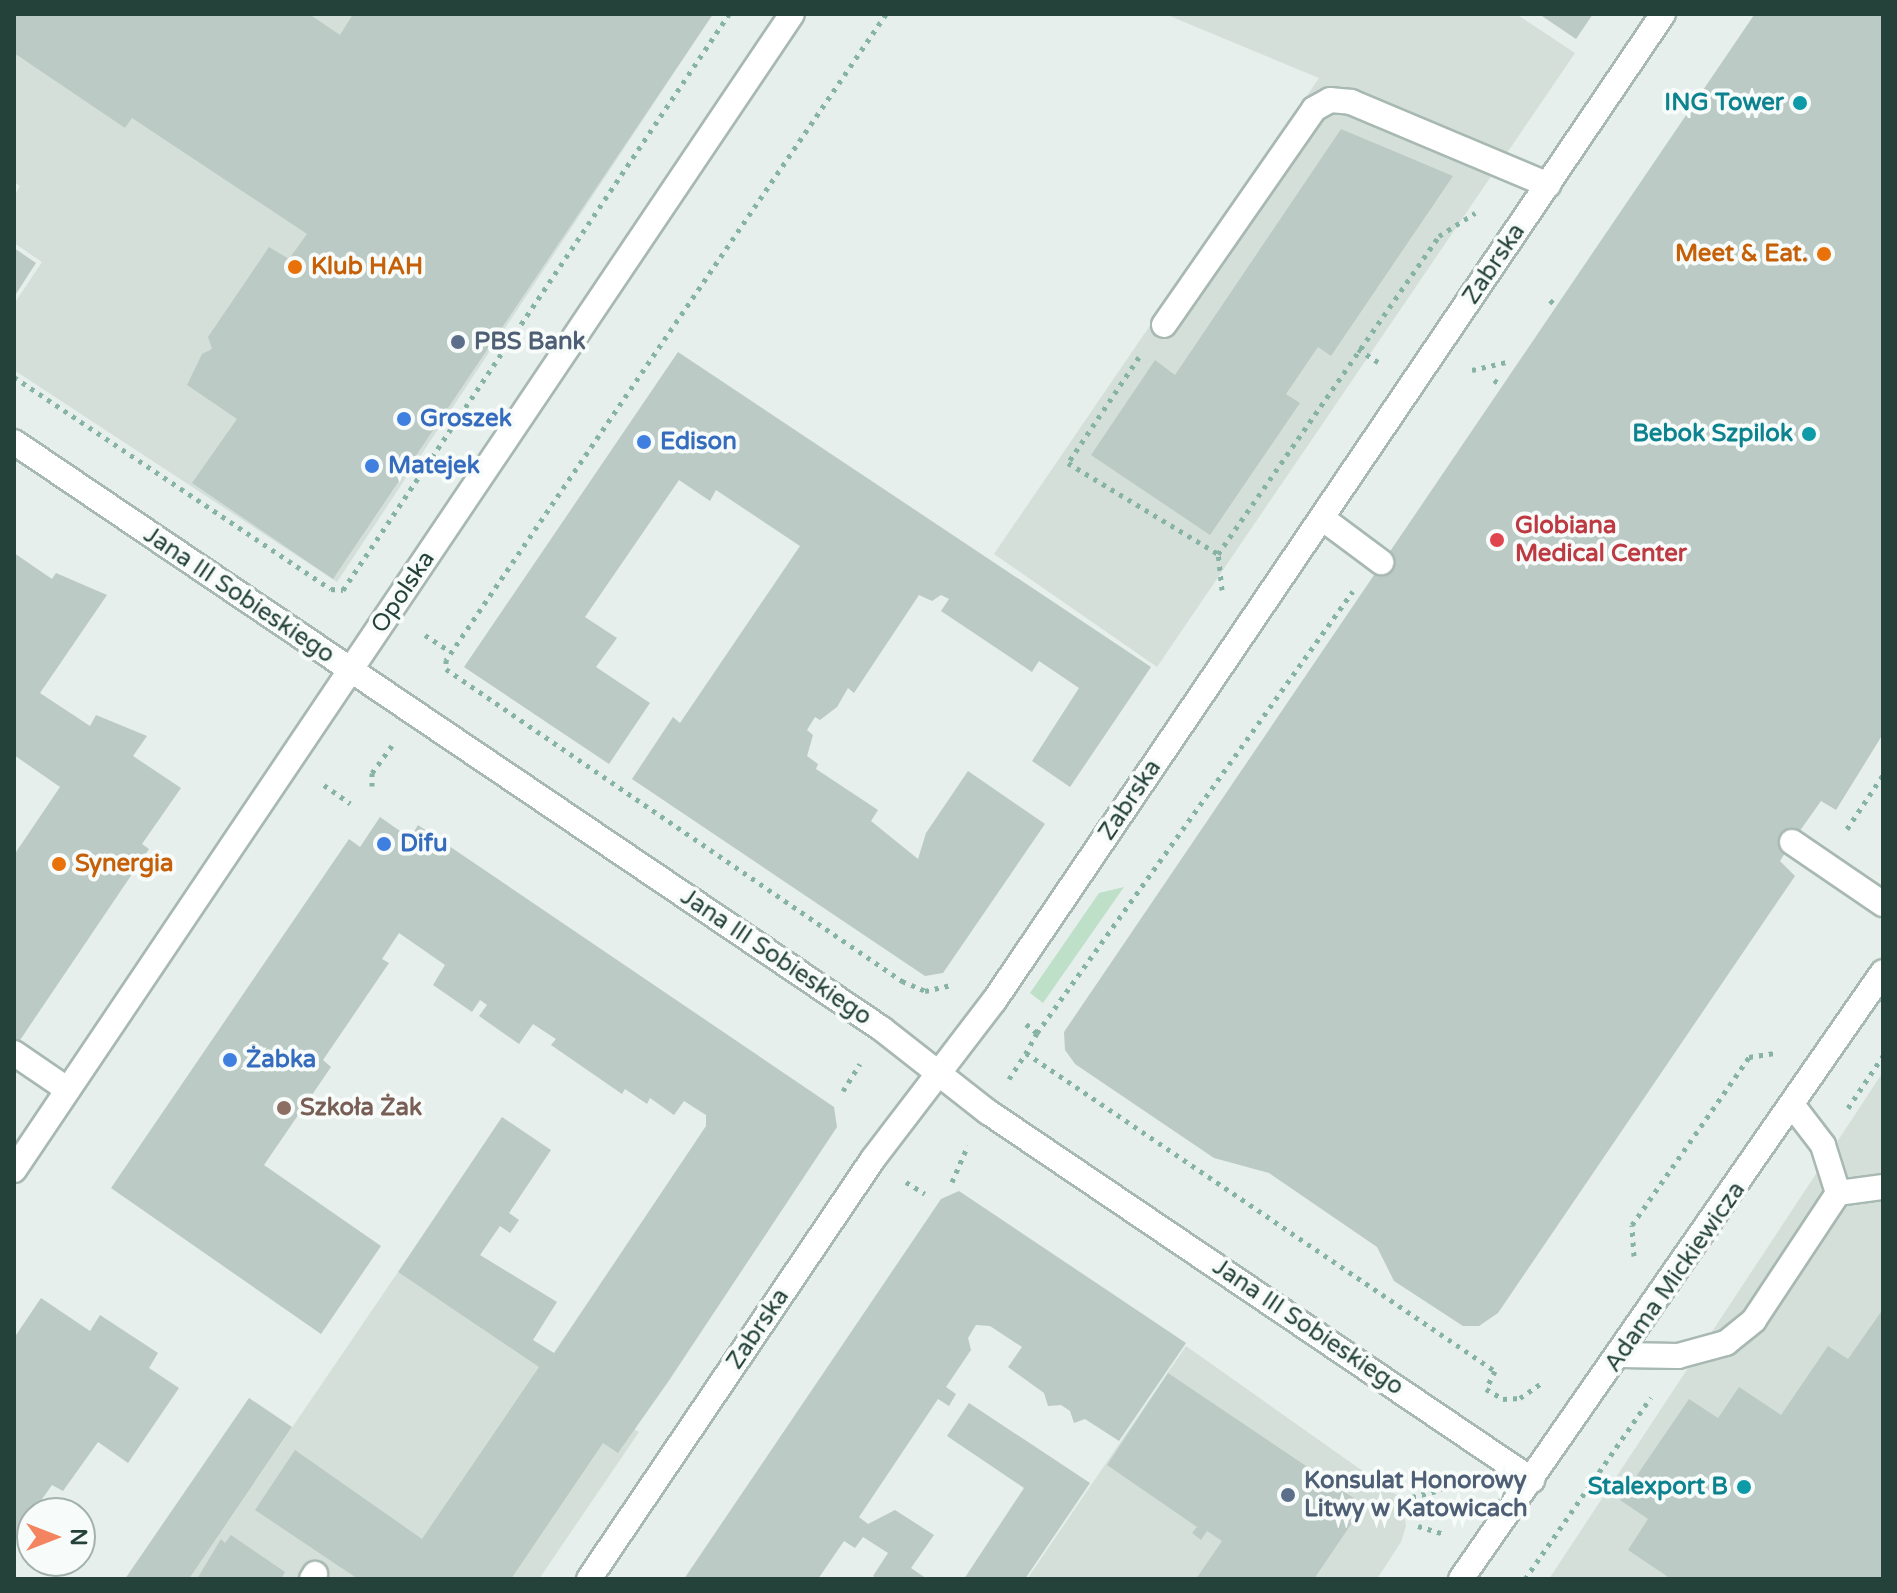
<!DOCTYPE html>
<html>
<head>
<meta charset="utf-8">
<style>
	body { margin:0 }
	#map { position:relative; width:1897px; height:1593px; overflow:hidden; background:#e6efeb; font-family:"Varela Round",sans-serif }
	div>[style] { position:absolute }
	.built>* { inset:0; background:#d4dfda }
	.green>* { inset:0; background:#bfe0c8 }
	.building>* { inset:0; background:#bbcac4 }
	.path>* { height:5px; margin-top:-2.5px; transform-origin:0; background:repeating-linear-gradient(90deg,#86b3a5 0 4px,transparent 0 10px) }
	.roads { filter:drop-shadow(2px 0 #a8b8b2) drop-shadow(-2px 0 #a8b8b2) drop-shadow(0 2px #a8b8b2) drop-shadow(0 -2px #a8b8b2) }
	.minor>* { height:24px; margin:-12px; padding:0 12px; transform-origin:12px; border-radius:12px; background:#fff }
	.dots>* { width:22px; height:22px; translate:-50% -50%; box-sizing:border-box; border:4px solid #f7fbf9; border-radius:50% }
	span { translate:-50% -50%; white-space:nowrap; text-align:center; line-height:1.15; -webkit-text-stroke:8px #f7fbf9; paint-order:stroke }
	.culture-label { font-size:24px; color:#0d838f; font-weight:700 }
	.right { translate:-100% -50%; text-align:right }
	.food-label { font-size:24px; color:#c56008; font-weight:700 }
	.left { translate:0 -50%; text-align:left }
	.street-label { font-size:24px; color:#24423a }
	.service-label { font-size:24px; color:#4e5e75; font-weight:700 }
	.shop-label { font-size:24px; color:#366cbe; font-weight:700 }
	.health-label { font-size:24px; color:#be3a42; font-weight:700 }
	.education-label { font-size:24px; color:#785e54; font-weight:700 }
	.frame { position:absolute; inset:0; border:16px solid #24423a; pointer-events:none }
	.north { position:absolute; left:16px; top:1497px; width:80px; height:80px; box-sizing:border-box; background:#f7fbf9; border:2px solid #a3b1ad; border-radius:50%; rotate:90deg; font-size:22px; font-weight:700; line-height:32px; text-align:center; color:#24423a }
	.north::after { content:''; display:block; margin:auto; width:28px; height:36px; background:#f4845f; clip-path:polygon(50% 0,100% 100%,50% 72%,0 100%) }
</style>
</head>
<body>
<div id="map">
	<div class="built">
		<div style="clip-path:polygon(14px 14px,713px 14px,337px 582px,14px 370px,14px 304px,42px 262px,14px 243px,14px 196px,20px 186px,14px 182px)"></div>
		<div style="clip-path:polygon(1165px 14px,1516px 14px,1575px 53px,1157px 667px,994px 554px,1319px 78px)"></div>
		<div style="clip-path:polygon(1883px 1072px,1883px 1579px,1549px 1579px,1862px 1104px)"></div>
		<div style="clip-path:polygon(398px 1272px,639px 1432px,539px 1579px,189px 1579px)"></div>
		<div style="clip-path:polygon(1186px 1346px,1401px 1498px,1406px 1526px,1401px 1542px,1377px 1579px,1027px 1579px)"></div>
	</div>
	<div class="green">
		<div style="clip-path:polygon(1124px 887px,1043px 1003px,1030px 993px,1099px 893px)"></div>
	</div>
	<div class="building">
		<div style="clip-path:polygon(14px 14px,309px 14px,340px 35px,353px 14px,713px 14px,333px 579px,192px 483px,237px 419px,187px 385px,202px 354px,212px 349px,208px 337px,269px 247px,289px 259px,307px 234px,132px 118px,125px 128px,14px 53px)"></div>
		<div style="clip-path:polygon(1539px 14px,1593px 14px,1576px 39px)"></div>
		<div style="clip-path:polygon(1883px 14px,1883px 734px,1836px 810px,1821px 801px,1792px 842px,1780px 861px,1795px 876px,1498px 1313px,1479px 1326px,1463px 1326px,1394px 1281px,1377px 1247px,1269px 1173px,1214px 1158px,1075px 1064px,1065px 1050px,1064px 1032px,1754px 15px)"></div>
		<div style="clip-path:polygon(1341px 129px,1453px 176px,1331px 356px,1318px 347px,1286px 394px,1300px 403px,1210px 535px,1091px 455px,1155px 360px,1175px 375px)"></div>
		<div style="clip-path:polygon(14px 248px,36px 263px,14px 297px)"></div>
		<div style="clip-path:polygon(678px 352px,1151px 667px,1070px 787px,1032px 761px,1079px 688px,1039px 661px,1032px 672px,941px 611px,949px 599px,941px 595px,932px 601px,919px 595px,854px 693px,848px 688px,837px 707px,820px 720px,815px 717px,807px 730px,813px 735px,807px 756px,818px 764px,816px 769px,878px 810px,871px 821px,918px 859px,926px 833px,968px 771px,1045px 824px,943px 973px,925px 976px,632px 779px,673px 717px,680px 723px,800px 546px,716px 490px,710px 501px,679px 480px,585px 617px,617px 638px,596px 667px,650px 703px,609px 764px,464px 667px)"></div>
		<div style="clip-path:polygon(14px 553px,52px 579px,56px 573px,107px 595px,40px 693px,90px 726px,96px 715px,147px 736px,133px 756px,181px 788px,142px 844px,149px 849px,14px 1049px,14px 855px,60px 787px,14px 755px)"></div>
		<div style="clip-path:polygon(380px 817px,410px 838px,418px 825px,834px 1107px,837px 1127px,668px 1382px,618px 1453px,603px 1443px,511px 1579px,358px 1579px,255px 1510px,295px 1450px,422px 1539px,539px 1367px,398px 1272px,502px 1117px,551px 1150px,509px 1213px,519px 1220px,510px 1233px,500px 1226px,480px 1255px,557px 1302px,533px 1340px,554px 1353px,706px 1126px,706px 1115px,684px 1101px,674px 1115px,650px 1098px,647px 1104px,625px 1089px,622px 1094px,551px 1045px,556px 1039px,533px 1024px,519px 1044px,479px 1016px,487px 1005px,480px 1000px,472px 1012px,433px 985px,445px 965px,399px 933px,382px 959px,389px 963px,323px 1060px,331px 1067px,264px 1165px,381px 1246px,321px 1334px,111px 1188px,349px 839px,360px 847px)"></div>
		<div style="clip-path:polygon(959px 1191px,1186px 1343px,1119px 1441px,1085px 1419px,1074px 1423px,1070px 1411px,1061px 1405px,1048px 1406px,1044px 1393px,1008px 1367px,1022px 1347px,990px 1326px,976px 1325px,968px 1338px,971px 1350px,946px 1387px,956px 1394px,949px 1406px,938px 1399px,859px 1517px,868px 1524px,895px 1510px,934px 1535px,911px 1568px,927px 1579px,877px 1579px,873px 1576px,888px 1553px,863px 1537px,855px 1548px,844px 1541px,818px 1579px,684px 1579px,941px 1199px)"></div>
		<div style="clip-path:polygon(41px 1298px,90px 1331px,100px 1315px,158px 1353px,149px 1368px,179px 1388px,128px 1463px,98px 1442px,63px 1491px,52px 1485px,14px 1539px,14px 1338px)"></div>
		<div style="clip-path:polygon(1883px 1309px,1883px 1579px,1671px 1579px,1628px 1550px,1648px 1519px,1620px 1500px,1689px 1399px,1718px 1418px,1739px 1387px,1781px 1415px,1828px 1346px,1848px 1359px)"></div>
		<div style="clip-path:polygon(1168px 1373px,1364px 1505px,1314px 1579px,1196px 1579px,1222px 1541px,1207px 1531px,1201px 1540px,1192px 1533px,1197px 1527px,1107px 1465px)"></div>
		<div style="clip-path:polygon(249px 1398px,292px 1427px,189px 1579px,125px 1579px)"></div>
		<div style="clip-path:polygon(969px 1403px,1090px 1483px,1025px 1579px,964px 1579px,1024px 1488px,947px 1436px)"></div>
		<div style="clip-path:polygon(231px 1535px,285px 1572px,281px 1579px,197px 1579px,221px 1539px,225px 1543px)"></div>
	</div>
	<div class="path">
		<div style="left:886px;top:14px;width:782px;rotate:124.26deg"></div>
		<div style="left:446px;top:660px;width:9px;rotate:90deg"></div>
		<div style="left:446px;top:669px;width:553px;rotate:34.38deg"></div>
		<div style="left:902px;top:981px;width:25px;rotate:23deg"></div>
		<div style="left:925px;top:991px;width:28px;rotate:-13deg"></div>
		<div style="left:1550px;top:300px;width:7px;rotate:45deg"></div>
		<div style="left:1358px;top:349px;width:24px;rotate:33deg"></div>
		<div style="left:1139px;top:357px;width:128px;rotate:123.8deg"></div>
		<div style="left:1068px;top:463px;width:175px;rotate:31.2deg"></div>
		<div style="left:1472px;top:370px;width:37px;rotate:-13deg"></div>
		<div style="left:14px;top:377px;width:381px;rotate:33.8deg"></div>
		<div style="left:331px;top:589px;width:12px;rotate:5deg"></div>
		<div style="left:343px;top:590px;width:693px;rotate:-56.17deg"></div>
		<div style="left:1494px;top:380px;width:9px;rotate:36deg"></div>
		<div style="left:1222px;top:590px;width:36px;rotate:-96deg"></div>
		<div style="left:1218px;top:554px;width:387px;rotate:-55.2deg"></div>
		<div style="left:1439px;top:236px;width:43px;rotate:-32.6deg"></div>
		<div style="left:425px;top:635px;width:31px;rotate:33deg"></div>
		<div style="left:324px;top:785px;width:32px;rotate:35deg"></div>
		<div style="left:372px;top:786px;width:13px;rotate:-90deg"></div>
		<div style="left:372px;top:773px;width:34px;rotate:-54deg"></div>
		<div style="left:1847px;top:829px;width:65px;rotate:-56.3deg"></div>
		<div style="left:1026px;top:1024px;width:14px;rotate:39deg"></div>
		<div style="left:1037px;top:1033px;width:23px;rotate:119deg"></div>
		<div style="left:1026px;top:1053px;width:567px;rotate:34.14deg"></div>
		<div style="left:1495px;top:1371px;width:20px;rotate:117deg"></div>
		<div style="left:1486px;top:1389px;width:20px;rotate:30deg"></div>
		<div style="left:1503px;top:1399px;width:17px;rotate:-3deg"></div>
		<div style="left:1520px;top:1398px;width:28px;rotate:-35deg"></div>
		<div style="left:1037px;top:1033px;width:543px;rotate:-54.44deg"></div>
		<div style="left:1009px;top:1079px;width:31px;rotate:-57deg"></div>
		<div style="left:843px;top:1091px;width:32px;rotate:-58deg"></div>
		<div style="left:1848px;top:1108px;width:63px;rotate:-56.1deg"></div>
		<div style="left:906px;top:1182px;width:22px;rotate:32deg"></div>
		<div style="left:952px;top:1182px;width:40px;rotate:-66.6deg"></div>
		<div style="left:1634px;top:1256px;width:31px;rotate:-94deg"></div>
		<div style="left:1632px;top:1225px;width:205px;rotate:-55.1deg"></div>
		<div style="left:1749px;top:1057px;width:26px;rotate:-9deg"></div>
		<div style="left:1412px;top:1497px;width:29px;rotate:-14deg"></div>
		<div style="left:1440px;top:1490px;width:18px;rotate:-56deg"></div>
		<div style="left:1418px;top:1526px;width:28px;rotate:17deg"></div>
		<div style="left:1525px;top:1579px;width:221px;rotate:-55.3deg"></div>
	</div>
	<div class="roads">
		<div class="minor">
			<div style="left:1164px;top:325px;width:263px;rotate:-55.2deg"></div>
			<div style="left:1314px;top:109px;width:18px;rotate:-29deg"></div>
			<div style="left:1330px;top:100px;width:21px;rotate:5deg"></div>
			<div style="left:1351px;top:102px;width:214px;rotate:22.8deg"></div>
			<div style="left:14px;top:442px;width:1048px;rotate:34.07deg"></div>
			<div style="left:882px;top:1029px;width:135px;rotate:38.1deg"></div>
			<div style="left:988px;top:1112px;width:657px;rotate:34.08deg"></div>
			<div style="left:1322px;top:518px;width:74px;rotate:36.7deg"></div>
			<div style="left:1792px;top:842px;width:110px;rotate:34.3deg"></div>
			<div style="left:14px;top:1053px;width:65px;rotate:34.4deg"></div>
			<div style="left:14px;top:1170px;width:1393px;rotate:-56.06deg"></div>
			<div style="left:1838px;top:1193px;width:45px;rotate:-7.6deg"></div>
			<div style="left:1621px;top:1355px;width:57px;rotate:1deg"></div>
			<div style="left:1678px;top:1356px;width:50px;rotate:-15.2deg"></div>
			<div style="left:1726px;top:1343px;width:36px;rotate:-39deg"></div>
			<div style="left:1754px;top:1320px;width:152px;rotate:-56.5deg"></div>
			<div style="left:1838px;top:1193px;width:50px;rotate:-107.4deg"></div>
			<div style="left:1823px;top:1145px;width:49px;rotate:-127.6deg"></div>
			<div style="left:312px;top:1579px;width:6px;rotate:-59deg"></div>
			<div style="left:589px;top:1579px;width:507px;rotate:-55.93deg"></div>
			<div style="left:873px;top:1159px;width:199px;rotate:-52.6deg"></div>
			<div style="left:994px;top:1001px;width:1192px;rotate:-55.87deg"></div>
			<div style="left:1461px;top:1579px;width:739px;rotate:-55.19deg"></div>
		</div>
	</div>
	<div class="dots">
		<div style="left:1800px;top:103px;background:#0f9aa8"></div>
		<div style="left:1824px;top:254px;background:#e8710a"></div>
		<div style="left:295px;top:267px;background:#e8710a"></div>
		<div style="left:458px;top:342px;background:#5c6f8a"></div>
		<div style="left:404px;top:419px;background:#3f7fe0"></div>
		<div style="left:1809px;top:434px;background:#0f9aa8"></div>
		<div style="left:644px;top:442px;background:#3f7fe0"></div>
		<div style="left:372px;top:466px;background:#3f7fe0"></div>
		<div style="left:1497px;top:540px;background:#e0444e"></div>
		<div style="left:384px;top:844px;background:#3f7fe0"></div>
		<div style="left:59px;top:864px;background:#e8710a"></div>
		<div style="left:230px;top:1060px;background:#3f7fe0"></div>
		<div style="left:284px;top:1108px;background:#8d6e63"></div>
		<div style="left:1744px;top:1487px;background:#0f9aa8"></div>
		<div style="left:1288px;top:1495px;background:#5c6f8a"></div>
	</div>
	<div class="culture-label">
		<span class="right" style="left:1784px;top:103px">ING Tower</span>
		<span class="right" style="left:1793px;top:434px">Bebok Szpilok</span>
		<span class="right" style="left:1728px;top:1487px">Stalexport B</span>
	</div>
	<div class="food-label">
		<span class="right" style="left:1808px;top:254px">Meet &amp; Eat.</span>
		<span class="left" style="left:311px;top:267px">Klub HAH</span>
		<span class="left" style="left:75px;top:864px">Synergia</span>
	</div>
	<div class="street-label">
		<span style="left:1494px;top:264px;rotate:-56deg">Zabrska</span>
		<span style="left:403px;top:592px;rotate:-56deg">Opolska</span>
		<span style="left:239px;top:595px;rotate:34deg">Jana III Sobieskiego</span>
		<span style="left:1130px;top:800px;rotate:-56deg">Zabrska</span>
		<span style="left:776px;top:957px;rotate:34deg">Jana III Sobieskiego</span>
		<span style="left:1675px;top:1277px;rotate:-55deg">Adama Mickiewicza</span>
		<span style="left:1308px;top:1327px;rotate:34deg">Jana III Sobieskiego</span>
		<span style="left:758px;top:1329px;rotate:-56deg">Zabrska</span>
	</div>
	<div class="service-label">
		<span class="left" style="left:474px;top:342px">PBS Bank</span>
		<span class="left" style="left:1304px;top:1495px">Konsulat Honorowy<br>Litwy w Katowicach</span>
	</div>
	<div class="shop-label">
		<span class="left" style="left:420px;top:419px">Groszek</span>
		<span class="left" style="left:660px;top:442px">Edison</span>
		<span class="left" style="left:388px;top:466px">Matejek</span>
		<span class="left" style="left:400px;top:844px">Difu</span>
		<span class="left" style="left:246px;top:1060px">Żabka</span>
	</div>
	<div class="health-label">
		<span class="left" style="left:1515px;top:540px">Globiana<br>Medical Center</span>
	</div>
	<div class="education-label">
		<span class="left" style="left:300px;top:1108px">Szkoła Żak</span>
	</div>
	<div class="frame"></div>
	<div class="north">N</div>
</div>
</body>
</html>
